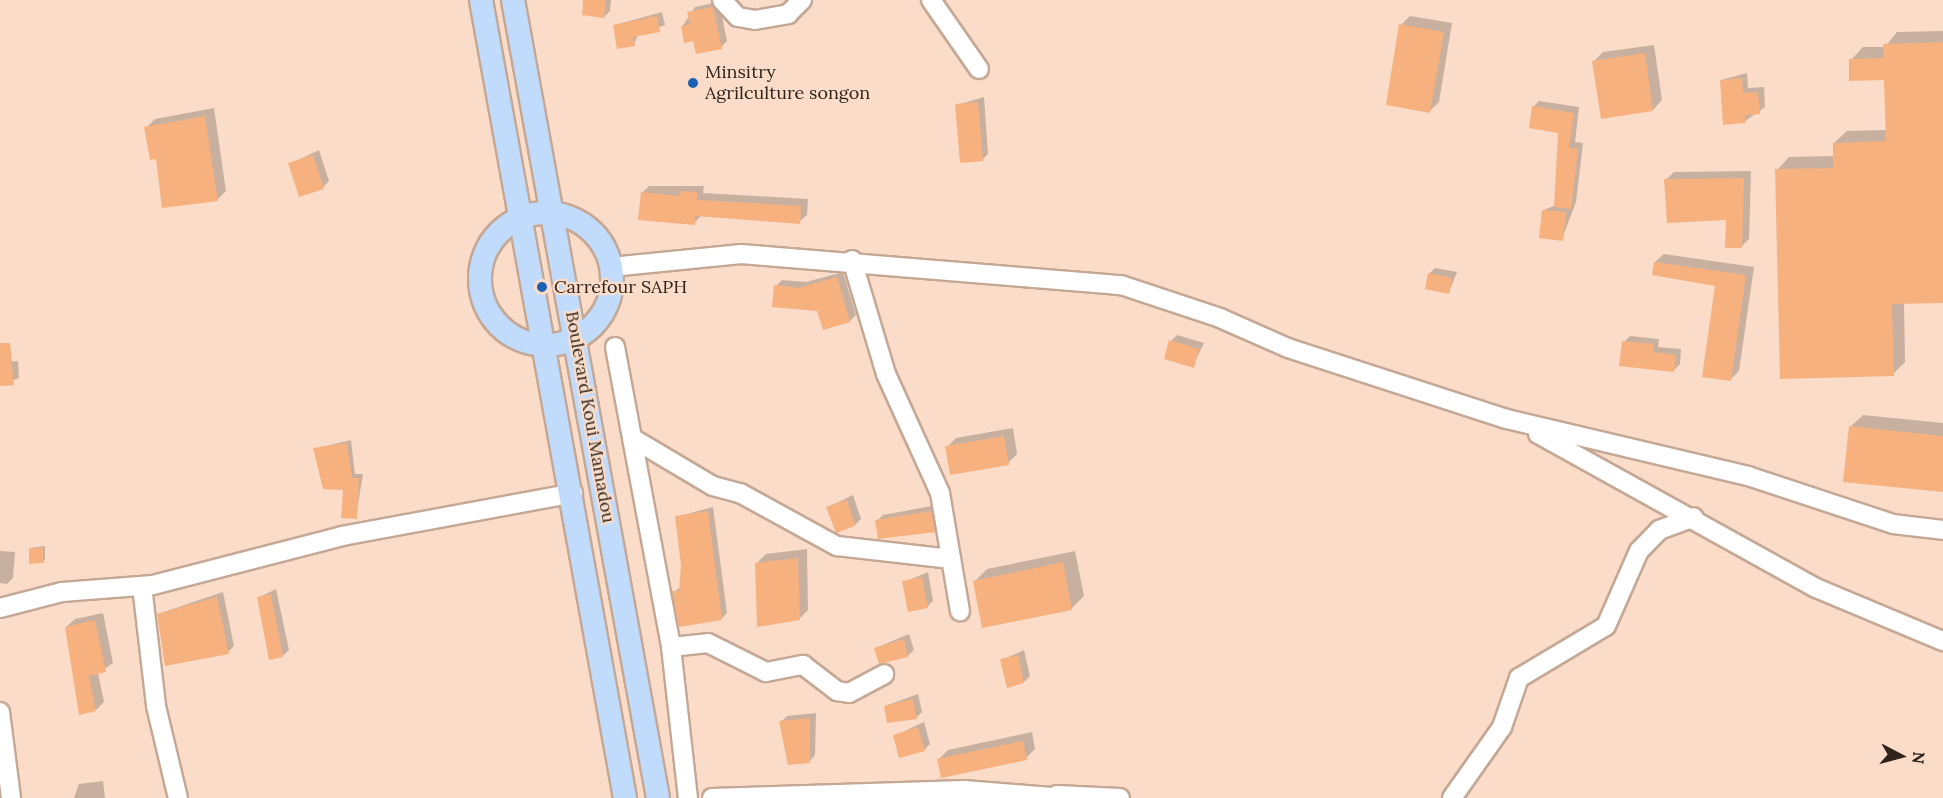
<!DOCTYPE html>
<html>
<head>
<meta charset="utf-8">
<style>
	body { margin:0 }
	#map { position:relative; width:1943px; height:798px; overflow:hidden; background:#fadcc8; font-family:Lora,serif }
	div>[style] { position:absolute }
	.shadow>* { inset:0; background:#0003 }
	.building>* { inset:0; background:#f6b17f }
	.roads { filter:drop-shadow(2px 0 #c4a895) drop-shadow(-2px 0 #c4a895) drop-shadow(0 2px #c4a895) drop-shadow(0 -2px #c4a895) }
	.minor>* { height:18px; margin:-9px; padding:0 9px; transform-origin:9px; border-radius:9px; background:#fff }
	.major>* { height:22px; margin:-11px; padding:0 11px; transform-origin:11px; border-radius:11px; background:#c1dbfc }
	.major>.ring { margin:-11px; padding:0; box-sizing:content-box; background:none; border:22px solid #c1dbfc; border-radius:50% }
	.dots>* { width:16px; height:16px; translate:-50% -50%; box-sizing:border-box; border:3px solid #fadcc8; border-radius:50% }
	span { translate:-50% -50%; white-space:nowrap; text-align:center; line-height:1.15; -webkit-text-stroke:4.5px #fadcc8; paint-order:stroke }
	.poi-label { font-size:18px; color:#2e241c }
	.left { translate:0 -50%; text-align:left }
	.street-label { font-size:18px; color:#2e241c }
	.north { position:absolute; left:1871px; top:726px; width:60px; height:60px; -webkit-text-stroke:4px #fadcc8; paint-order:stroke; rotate:96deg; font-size:16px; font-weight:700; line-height:24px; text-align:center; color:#2e241c }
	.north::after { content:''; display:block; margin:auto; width:21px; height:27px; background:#2e241c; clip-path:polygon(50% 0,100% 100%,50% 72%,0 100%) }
</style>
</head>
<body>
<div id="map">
	<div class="shadow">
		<div style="clip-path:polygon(585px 0,611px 0,610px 11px,604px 17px)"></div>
		<div style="clip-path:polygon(719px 2px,727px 41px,721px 47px,694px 40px,682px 27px,695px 7px)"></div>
		<div style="clip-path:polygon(662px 12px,665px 25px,638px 35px,634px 44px,615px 25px)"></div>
		<div style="clip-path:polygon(1410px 16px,1452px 23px,1439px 102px,1430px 111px,1401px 25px)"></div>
		<div style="clip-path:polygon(1943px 31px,1943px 301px,1904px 302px,1905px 362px,1893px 374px,1777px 170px,1789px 157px,1835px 156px,1834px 143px,1847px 131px,1887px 130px,1885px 78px,1851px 60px,1863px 47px,1885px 47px,1897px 32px)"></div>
		<div style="clip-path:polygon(1654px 45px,1662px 100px,1653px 110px,1594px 61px,1603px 52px)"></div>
		<div style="clip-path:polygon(1747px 73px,1748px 88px,1764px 87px,1765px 107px,1744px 122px,1721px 80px)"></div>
		<div style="clip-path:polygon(984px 97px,988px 154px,982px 160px,957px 105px)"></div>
		<div style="clip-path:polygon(1539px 101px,1579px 107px,1575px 142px,1583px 143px,1576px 202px,1562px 239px,1544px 210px,1556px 205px,1559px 131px,1533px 107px)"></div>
		<div style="clip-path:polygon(214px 108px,226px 191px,217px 200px,157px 157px,146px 128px,155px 119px)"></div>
		<div style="clip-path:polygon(319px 150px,329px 181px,323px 187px,290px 164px)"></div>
		<div style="clip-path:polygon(1751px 171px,1749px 239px,1741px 247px,1727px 218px,1666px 180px,1674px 172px)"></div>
		<div style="clip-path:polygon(649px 186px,704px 186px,703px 193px,808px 199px,807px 215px,799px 222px,701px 216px,694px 223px,642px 193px)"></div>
		<div style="clip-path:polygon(1664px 254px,1754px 267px,1739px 371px,1730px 380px,1717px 285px,1655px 262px)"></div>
		<div style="clip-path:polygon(1435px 268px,1457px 272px,1449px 292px,1429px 274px)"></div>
		<div style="clip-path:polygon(843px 272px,856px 315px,850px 321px,776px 286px,782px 280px,806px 282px)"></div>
		<div style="clip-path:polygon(1177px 335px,1204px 343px,1193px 366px,1171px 341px)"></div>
		<div style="clip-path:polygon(1630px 336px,1659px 339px,1658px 347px,1681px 349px,1680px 364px,1674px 370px,1624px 342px)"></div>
		<div style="clip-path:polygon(18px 361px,19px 378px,0 385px,0 362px)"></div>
		<div style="clip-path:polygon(1863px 415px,1943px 423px,1943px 491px,1850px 427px)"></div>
		<div style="clip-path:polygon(1013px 428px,1017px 454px,1008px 463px,947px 447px,956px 438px)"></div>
		<div style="clip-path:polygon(351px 440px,355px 474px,363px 474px,356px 517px,344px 488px,314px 449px)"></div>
		<div style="clip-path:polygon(853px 495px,861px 519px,855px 525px,828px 507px)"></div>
		<div style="clip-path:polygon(937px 505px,941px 525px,935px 531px,877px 521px,883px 515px)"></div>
		<div style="clip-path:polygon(713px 507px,727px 613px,722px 618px,674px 592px,681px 587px,683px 565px,676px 517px)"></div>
		<div style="clip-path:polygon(45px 546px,45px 559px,43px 562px,30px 548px)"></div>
		<div style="clip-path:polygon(807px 549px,808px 610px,799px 619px,757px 563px,766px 554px)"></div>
		<div style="clip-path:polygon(0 551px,15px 552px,13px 578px,7px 584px,0 583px)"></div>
		<div style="clip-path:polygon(1075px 551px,1084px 596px,1072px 608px,984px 626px,975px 581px,987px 569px)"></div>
		<div style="clip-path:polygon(928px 572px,933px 601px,927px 607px,904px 582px)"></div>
		<div style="clip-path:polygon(276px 589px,289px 650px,283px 656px,258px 598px)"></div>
		<div style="clip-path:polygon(223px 592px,234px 646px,228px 652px,158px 614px)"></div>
		<div style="clip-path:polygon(103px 613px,113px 663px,98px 673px,104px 702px,96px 710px,66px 627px,75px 619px)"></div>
		<div style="clip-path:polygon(909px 634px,914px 650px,908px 656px,876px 648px)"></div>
		<div style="clip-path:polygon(1024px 650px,1030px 676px,1024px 682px,1002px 660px)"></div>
		<div style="clip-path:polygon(918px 694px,922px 712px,916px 718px,885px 706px)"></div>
		<div style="clip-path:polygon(816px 713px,815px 755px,809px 762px,781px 722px,787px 716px)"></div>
		<div style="clip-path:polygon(924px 722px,930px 744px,924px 750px,894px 736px)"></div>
		<div style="clip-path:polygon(1032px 732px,1035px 749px,1026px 758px,939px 759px,948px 750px)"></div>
		<div style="clip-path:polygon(103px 781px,105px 798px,74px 798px,79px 784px)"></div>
	</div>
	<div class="building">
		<div style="clip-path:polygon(583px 0,606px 0,604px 18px,582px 15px)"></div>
		<div style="clip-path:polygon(713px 7px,722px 49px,696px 54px,693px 41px,684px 43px,681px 26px,690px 24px,687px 12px)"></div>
		<div style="clip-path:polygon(657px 16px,660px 32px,633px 37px,635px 46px,617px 49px,613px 25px)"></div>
		<div style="clip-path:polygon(1399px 24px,1444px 32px,1430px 113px,1386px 105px)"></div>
		<div style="clip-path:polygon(1943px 42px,1943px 303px,1892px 304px,1894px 376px,1780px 379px,1775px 169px,1833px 168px,1833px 143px,1886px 141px,1884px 80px,1849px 81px,1849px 59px,1884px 58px,1883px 44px)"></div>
		<div style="clip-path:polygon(1645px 53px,1653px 111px,1601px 119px,1592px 61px)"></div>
		<div style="clip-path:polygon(1742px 78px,1743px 93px,1758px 92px,1760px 114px,1745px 115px,1745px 123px,1723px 125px,1720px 80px)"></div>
		<div style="clip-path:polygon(978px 102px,983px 161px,960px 163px,955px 104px)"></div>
		<div style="clip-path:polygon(1532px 106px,1574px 113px,1569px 148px,1578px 149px,1571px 209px,1554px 207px,1558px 133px,1529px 128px)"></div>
		<div style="clip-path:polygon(205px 116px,218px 201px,162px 208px,156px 159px,150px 160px,144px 127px)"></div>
		<div style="clip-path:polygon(313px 155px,324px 189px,299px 197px,288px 163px)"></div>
		<div style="clip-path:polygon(1744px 178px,1742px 248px,1725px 248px,1726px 220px,1667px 223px,1664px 179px)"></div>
		<div style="clip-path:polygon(680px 191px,697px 192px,697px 200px,801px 206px,800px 224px,695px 216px,695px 225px,638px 220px,641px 192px,680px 196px)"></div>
		<div style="clip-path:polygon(1542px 210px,1566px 212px,1563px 241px,1539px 238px)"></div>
		<div style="clip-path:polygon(1654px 262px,1746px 275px,1731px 381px,1702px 377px,1715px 286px,1652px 275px)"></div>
		<div style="clip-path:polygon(1428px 273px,1452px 278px,1449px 294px,1425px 289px)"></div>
		<div style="clip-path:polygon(837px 277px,850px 322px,823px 330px,817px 311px,772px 307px,774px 285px,799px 288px)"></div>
		<div style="clip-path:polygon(1169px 340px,1199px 349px,1194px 368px,1164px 359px)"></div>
		<div style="clip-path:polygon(1622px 341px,1654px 344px,1653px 352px,1676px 355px,1674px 372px,1619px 366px)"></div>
		<div style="clip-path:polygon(0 343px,10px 343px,14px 385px,0 386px)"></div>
		<div style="clip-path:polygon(1849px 426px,1943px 436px,1943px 492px,1843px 482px)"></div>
		<div style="clip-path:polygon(1004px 436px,1009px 465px,950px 475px,945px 446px)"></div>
		<div style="clip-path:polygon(347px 443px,352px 478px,359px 478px,357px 519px,341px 518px,343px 490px,323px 489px,313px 448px)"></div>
		<div style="clip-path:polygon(847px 500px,855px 526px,836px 533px,826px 507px)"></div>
		<div style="clip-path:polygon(708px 511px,722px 620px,679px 627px,672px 591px,679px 591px,681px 565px,675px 516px)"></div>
		<div style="clip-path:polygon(932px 511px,935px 532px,878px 539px,875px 520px)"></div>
		<div style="clip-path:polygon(29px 548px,43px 548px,43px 563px,29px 564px)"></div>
		<div style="clip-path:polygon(798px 558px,800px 620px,757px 627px,755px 563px)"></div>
		<div style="clip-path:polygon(1063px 562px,1072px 610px,982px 628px,973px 581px)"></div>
		<div style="clip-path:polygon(922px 577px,928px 608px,908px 612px,902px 581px)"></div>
		<div style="clip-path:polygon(271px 594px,283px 657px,269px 660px,257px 597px)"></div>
		<div style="clip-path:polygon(217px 597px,229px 654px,165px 666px,157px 614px)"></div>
		<div style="clip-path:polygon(95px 620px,106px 672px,89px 676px,96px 711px,79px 715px,65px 627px)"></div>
		<div style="clip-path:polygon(904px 639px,908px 657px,879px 664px,874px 648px)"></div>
		<div style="clip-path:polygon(1018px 655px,1024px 683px,1007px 688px,1000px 659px)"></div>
		<div style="clip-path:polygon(913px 699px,917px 719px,887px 723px,884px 706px)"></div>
		<div style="clip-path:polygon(810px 718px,810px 763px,788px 765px,779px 721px)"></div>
		<div style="clip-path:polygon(918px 727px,925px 751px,899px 758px,893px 735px)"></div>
		<div style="clip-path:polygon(1023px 741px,1027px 760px,941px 778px,937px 759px)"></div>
	</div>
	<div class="roads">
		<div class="minor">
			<div style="left:722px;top:0;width:23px;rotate:47deg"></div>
			<div style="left:738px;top:17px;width:17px;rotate:10deg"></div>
			<div style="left:755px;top:20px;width:34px;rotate:-10deg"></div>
			<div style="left:788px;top:14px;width:20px;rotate:-45deg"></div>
			<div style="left:931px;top:0;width:84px;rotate:55.2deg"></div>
			<div style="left:852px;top:260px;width:119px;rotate:73.4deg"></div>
			<div style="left:886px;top:374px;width:131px;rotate:65.6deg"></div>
			<div style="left:940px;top:493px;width:120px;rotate:80.4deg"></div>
			<div style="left:611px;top:267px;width:131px;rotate:-5.7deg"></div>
			<div style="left:741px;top:254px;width:381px;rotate:4.7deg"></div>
			<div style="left:1121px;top:285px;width:104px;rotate:18.4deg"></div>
			<div style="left:1220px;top:318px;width:74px;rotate:23.8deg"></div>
			<div style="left:1288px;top:348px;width:230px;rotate:18deg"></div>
			<div style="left:1507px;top:419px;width:248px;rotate:13.3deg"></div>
			<div style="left:1748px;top:476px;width:153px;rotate:18.3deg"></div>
			<div style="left:1893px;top:524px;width:50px;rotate:6.8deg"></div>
			<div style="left:615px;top:347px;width:305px;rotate:79.4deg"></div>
			<div style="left:671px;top:647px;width:152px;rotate:83.6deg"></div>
			<div style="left:1538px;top:434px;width:318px;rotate:29deg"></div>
			<div style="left:1816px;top:588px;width:138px;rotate:22.7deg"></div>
			<div style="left:632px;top:438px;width:94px;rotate:30.7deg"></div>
			<div style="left:713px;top:486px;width:28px;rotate:15deg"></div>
			<div style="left:740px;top:493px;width:111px;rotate:28.7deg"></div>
			<div style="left:837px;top:546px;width:115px;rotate:6.5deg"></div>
			<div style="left:142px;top:586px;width:121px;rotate:83.3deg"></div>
			<div style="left:156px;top:706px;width:95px;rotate:76.6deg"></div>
			<div style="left:0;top:608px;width:64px;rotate:-14.5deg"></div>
			<div style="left:62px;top:592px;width:91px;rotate:-4.4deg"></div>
			<div style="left:153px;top:585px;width:195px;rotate:-14.5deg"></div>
			<div style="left:342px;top:536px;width:235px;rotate:-10.5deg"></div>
			<div style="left:671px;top:647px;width:37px;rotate:-6deg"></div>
			<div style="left:708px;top:643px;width:65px;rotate:26.6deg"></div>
			<div style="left:766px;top:672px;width:38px;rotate:-11deg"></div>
			<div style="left:803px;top:665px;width:43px;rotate:37.4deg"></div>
			<div style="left:837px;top:691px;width:12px;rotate:9deg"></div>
			<div style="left:849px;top:693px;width:40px;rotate:-28deg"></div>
			<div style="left:0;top:712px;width:87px;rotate:82.7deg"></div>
			<div style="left:1057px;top:795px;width:63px;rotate:2.7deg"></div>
			<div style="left:712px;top:798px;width:252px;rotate:-1.8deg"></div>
			<div style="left:964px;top:790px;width:101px;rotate:4.5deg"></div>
			<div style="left:1452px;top:798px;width:87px;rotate:-54.8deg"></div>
			<div style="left:1502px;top:727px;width:52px;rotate:-70.9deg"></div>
			<div style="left:1519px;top:678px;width:101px;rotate:-30.9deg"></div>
			<div style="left:1606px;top:626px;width:82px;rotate:-66.3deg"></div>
			<div style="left:1639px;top:551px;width:29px;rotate:-46deg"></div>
			<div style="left:1659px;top:530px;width:37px;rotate:-20deg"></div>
		</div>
		<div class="major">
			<div style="left:481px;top:0;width:811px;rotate:79.77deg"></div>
			<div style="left:513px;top:0;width:811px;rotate:79.7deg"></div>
			<div class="ring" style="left:480px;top:213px;width:110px;height:110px"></div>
		</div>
	</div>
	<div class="dots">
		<div style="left:693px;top:83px;background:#1c62b2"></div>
		<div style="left:542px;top:287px;background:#1c62b2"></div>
	</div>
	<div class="poi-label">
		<span class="left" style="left:705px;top:83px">Minsitry<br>Agrilculture songon</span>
		<span class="left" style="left:554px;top:287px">Carrefour SAPH</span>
	</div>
	<div class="street-label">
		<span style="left:590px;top:417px;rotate:80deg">Boulevard Koui Mamadou</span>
	</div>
	<div class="north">N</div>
</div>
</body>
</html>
